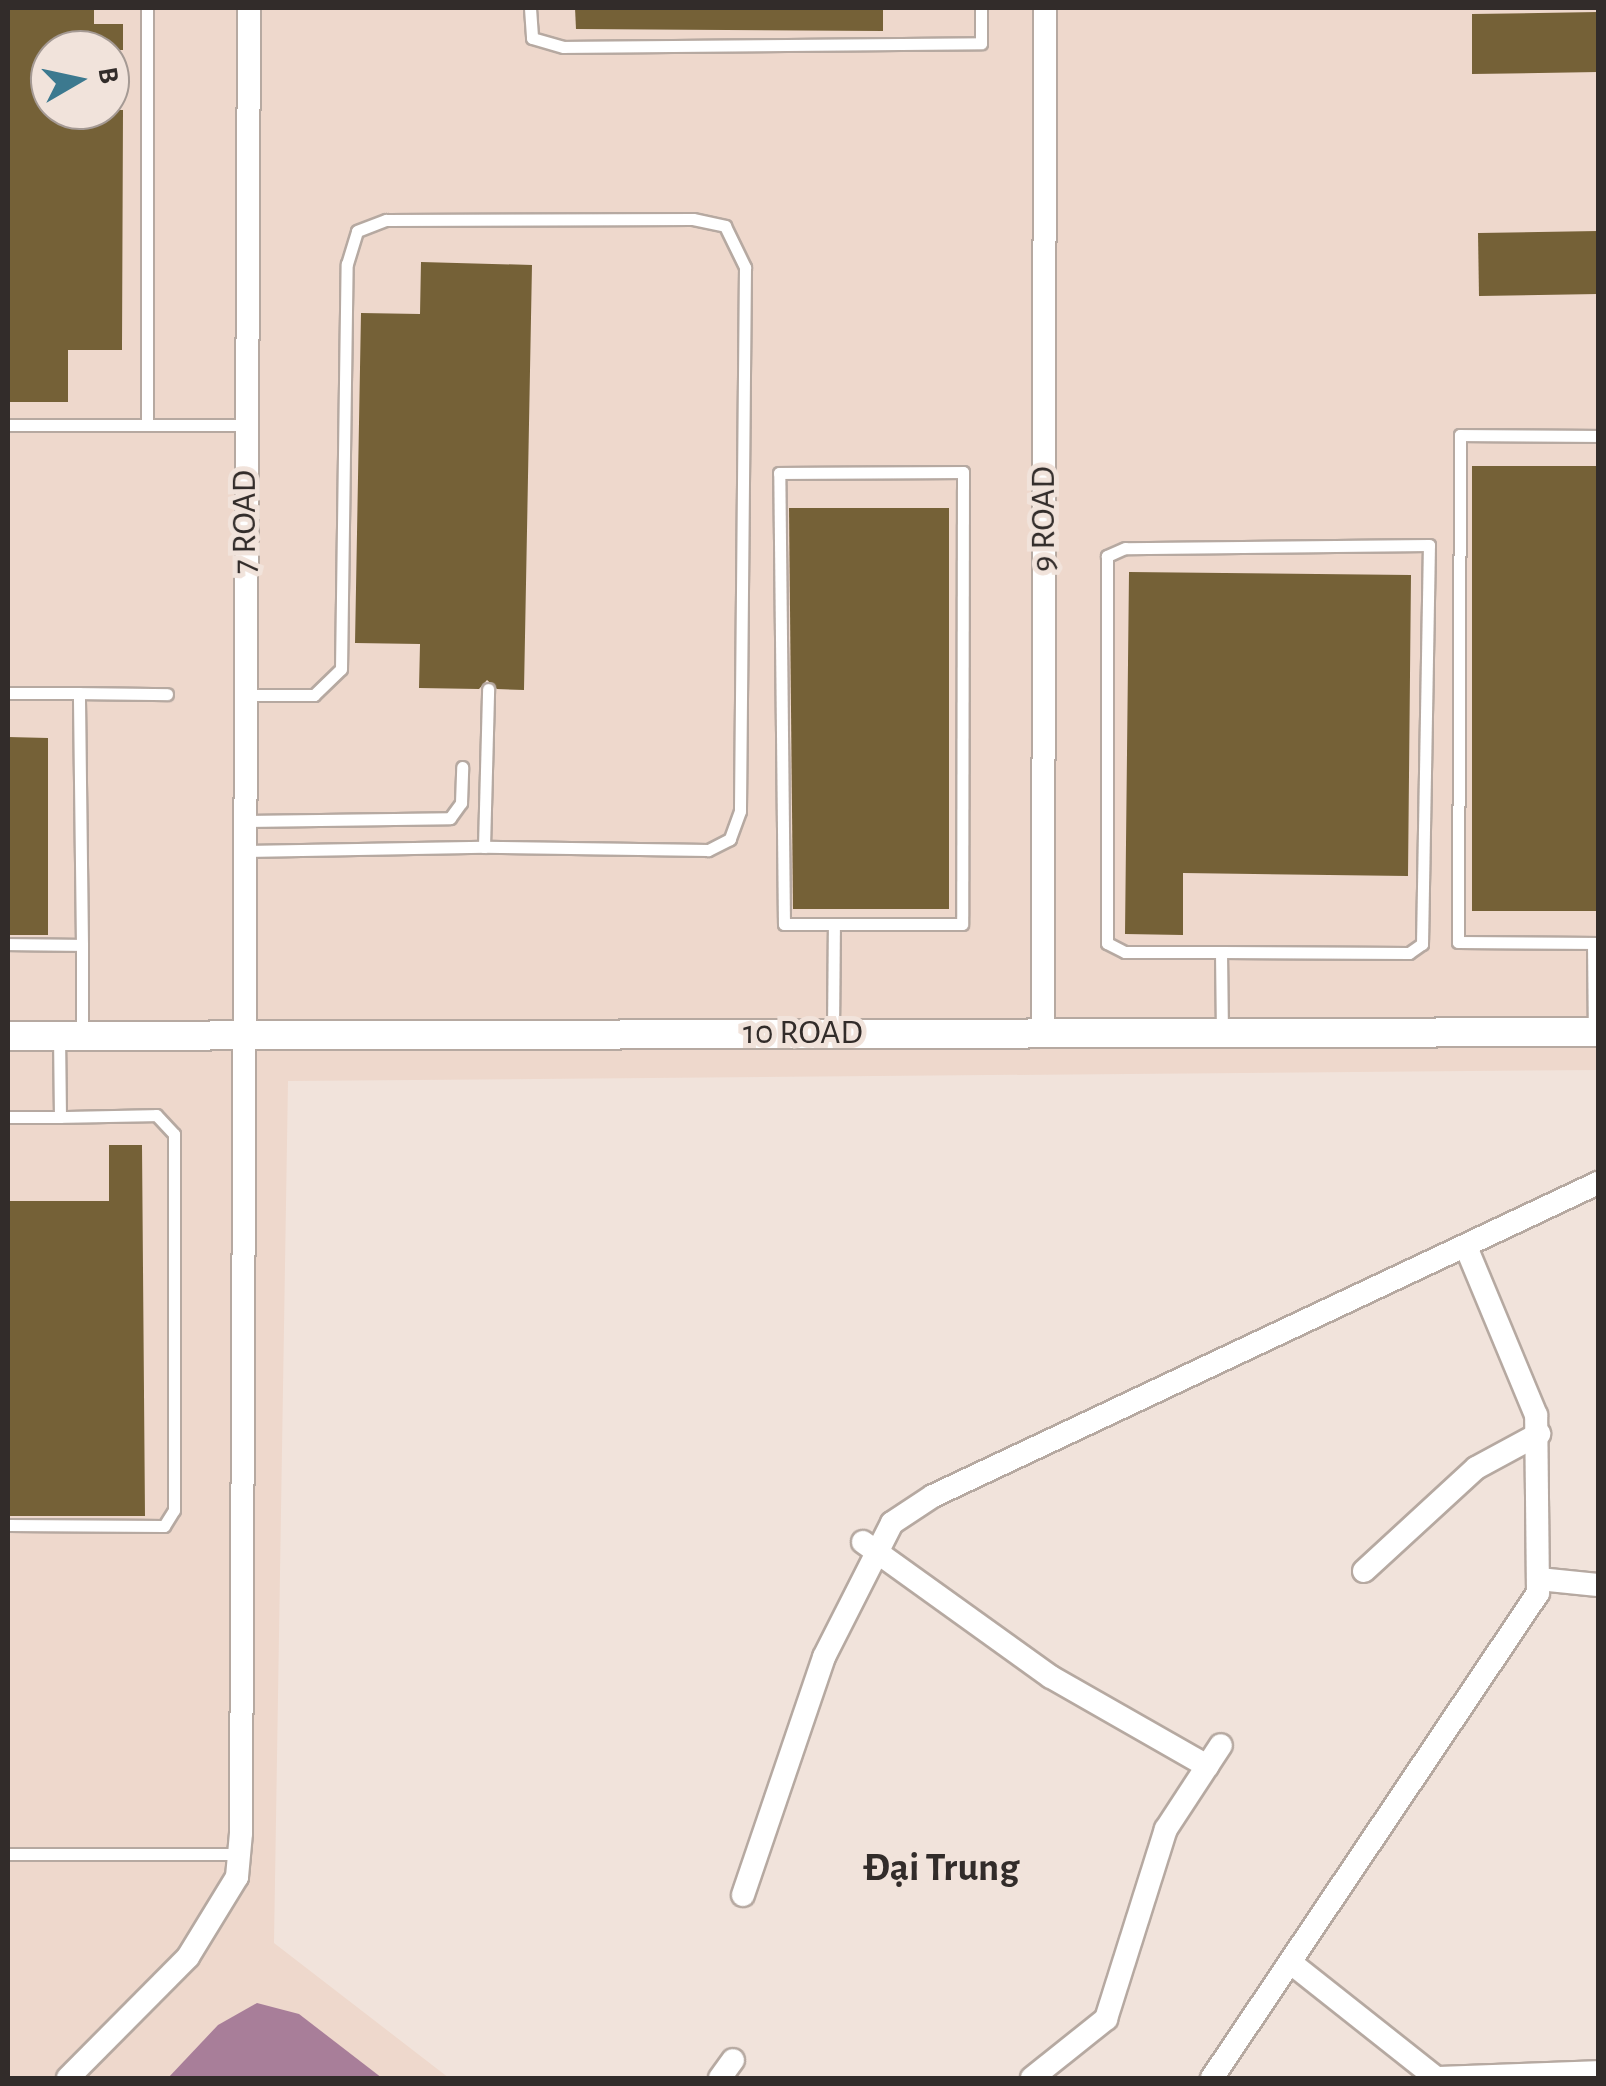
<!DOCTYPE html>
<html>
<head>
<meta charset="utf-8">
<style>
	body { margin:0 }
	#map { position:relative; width:1606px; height:2086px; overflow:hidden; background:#f1e3db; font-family:"Alegreya Sans",sans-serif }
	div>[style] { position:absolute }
	.built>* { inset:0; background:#eed8cc }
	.water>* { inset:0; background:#a87e99 }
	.building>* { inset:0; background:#756137 }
	.roads { filter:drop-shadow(2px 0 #b6a9a1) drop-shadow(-2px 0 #b6a9a1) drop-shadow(0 2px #b6a9a1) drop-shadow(0 -2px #b6a9a1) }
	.service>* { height:11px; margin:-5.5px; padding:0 5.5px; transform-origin:5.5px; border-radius:5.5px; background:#fff }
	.minor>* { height:22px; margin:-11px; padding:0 11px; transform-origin:11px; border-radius:11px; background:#fff }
	.tertiary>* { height:28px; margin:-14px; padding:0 14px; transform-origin:14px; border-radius:14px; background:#fff }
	span { translate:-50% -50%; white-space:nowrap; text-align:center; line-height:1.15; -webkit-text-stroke:10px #f1e3db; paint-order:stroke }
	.street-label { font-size:35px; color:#322c2a }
	.quarter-label { font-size:40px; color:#322c2a; font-weight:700 }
	.frame { position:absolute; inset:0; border:10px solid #322c2a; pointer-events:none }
	.north { position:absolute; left:30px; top:30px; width:100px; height:100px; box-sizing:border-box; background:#f1e3db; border:2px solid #a59a94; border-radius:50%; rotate:81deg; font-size:28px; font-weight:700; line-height:40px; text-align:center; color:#322c2a }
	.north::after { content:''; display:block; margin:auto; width:35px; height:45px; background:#3c798f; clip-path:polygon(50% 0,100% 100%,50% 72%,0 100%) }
</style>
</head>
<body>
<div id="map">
	<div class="built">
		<div style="clip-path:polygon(evenodd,8px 8px,1598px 8px,1598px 1070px,288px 1081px,274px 1943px,449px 2078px,8px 2078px,8px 8px,50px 50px,110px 50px,110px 110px,50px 110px,50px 50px)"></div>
	</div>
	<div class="water">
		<div style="clip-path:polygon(257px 2003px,299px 2014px,382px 2078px,168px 2078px,218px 2025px)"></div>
	</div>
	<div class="building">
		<div style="clip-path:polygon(8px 8px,94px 8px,94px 24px,123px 24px,123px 50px,50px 50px,50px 110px,123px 110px,122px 350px,68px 350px,68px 402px,8px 402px)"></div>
		<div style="clip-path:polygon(575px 8px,883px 8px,883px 31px,576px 29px)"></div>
		<div style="clip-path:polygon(1598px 12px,1598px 72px,1472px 74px,1472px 14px)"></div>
		<div style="clip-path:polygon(1598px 231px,1598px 294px,1479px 296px,1478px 233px)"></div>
		<div style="clip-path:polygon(421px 262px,532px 265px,524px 690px,497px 689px,487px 680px,479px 689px,419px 688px,420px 644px,355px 643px,361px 313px,420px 314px)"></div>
		<div style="clip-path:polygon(1472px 466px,1598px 466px,1598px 911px,1472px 911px)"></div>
		<div style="clip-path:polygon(789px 508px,949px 508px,949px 909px,793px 909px)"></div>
		<div style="clip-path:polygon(1129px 572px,1411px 575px,1408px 876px,1183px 873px,1183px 935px,1125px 934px)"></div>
		<div style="clip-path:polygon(8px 737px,48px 738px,48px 935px,8px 935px)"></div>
		<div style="clip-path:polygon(109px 1145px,142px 1145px,145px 1516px,8px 1516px,8px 1201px,109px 1201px)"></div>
	</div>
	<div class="roads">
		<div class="service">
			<div style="left:147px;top:8px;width:417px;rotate:90deg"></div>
			<div style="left:530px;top:8px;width:30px;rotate:86deg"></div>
			<div style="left:532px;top:38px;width:33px;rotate:16deg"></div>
			<div style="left:564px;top:47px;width:417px;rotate:-0.5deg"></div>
			<div style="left:981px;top:43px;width:35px;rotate:-90deg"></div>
			<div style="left:8px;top:425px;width:238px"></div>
			<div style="left:1598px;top:436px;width:138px;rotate:-179.6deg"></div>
			<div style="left:1460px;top:435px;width:507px;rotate:90.23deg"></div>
			<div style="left:1458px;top:942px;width:140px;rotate:0.4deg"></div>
			<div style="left:963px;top:472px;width:452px;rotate:90.1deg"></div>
			<div style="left:962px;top:924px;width:178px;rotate:180deg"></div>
			<div style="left:784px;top:924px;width:451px;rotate:-90.6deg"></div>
			<div style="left:779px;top:473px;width:184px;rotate:-0.3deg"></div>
			<div style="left:8px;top:693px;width:71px"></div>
			<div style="left:244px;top:695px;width:70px"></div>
			<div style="left:314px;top:695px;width:37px;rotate:-44deg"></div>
			<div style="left:341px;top:669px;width:405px;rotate:-89.2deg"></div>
			<div style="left:347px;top:264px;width:34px;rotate:-73deg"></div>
			<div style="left:357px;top:231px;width:31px;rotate:-21deg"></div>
			<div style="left:386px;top:220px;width:307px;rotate:-0.2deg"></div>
			<div style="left:693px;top:219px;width:33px;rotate:12deg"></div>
			<div style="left:725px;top:226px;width:46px;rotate:64deg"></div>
			<div style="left:745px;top:267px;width:544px;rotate:90.53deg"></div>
			<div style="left:740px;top:811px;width:30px;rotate:110deg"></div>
			<div style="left:730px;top:839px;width:25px;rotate:153deg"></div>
			<div style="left:708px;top:850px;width:224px;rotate:-179.2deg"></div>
			<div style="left:484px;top:847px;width:158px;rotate:-88.5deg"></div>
			<div style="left:245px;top:821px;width:205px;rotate:-0.8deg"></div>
			<div style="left:450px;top:818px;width:19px;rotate:-54deg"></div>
			<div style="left:461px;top:803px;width:36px;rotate:-88deg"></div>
			<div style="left:245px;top:851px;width:239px;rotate:-1deg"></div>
			<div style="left:1593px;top:943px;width:89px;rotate:89.4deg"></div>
			<div style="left:8px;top:944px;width:74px;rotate:0.8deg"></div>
			<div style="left:82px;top:945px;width:252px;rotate:-90.7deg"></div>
			<div style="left:79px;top:693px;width:88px;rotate:0.7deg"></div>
			<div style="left:82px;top:945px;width:91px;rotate:90deg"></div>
			<div style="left:1221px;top:952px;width:188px;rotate:0.3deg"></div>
			<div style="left:1409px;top:953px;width:16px;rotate:-35deg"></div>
			<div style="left:1422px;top:944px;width:399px;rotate:-89deg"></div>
			<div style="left:1429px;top:545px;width:304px;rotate:179.4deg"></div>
			<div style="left:1125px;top:548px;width:20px;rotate:156deg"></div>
			<div style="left:1107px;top:556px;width:387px;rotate:90deg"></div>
			<div style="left:1107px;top:943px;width:20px;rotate:27deg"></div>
			<div style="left:1125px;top:952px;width:96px"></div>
			<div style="left:1221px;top:952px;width:80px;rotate:89.3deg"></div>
			<div style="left:833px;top:1032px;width:108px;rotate:-89.5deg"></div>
			<div style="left:8px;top:1117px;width:52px"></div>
			<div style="left:60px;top:1117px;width:81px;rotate:-90.7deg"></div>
			<div style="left:8px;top:1525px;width:156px;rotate:0.4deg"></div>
			<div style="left:164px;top:1526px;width:19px;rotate:-58deg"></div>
			<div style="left:174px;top:1510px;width:376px;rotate:-90deg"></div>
			<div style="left:174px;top:1134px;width:26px;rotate:-133deg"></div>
			<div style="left:156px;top:1115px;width:96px;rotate:178.8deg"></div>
			<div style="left:8px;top:1854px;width:231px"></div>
		</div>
		<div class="minor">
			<div style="left:1043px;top:1031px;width:1023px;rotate:-89.89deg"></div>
			<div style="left:863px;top:1542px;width:231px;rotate:35.7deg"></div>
			<div style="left:1051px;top:1677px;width:180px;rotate:29.7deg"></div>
			<div style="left:1364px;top:1571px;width:152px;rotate:-42.6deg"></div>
			<div style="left:1476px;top:1468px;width:72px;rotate:-28.4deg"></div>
			<div style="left:1539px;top:1579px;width:59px;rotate:5.8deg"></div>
			<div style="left:743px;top:1895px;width:251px;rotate:-71.2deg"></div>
			<div style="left:824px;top:1657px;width:150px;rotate:-63.1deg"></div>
			<div style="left:892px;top:1523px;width:49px;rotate:-33.4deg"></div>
			<div style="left:933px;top:1496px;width:735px;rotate:-25.21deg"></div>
			<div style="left:1291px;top:1963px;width:185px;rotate:38.4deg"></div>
			<div style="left:68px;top:2078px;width:170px;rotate:-45.2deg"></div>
			<div style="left:188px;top:1957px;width:94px;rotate:-58.5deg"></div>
			<div style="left:237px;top:1877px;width:44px;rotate:-84.8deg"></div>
			<div style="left:241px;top:1833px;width:1825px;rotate:-89.75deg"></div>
			<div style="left:720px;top:2078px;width:22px;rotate:-54deg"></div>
			<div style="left:1032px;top:2078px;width:95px;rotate:-38.6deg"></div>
			<div style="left:1106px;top:2019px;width:199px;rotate:-72.5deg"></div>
			<div style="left:1166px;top:1829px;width:100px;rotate:-56.8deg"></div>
			<div style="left:1212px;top:2078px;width:584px;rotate:-56.09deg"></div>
			<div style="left:1538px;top:1593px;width:178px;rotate:-90.6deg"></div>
			<div style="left:1536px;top:1415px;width:182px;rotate:-112.6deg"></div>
			<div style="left:1436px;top:2078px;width:162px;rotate:-2.1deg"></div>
		</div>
		<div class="tertiary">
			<div style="left:8px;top:1036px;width:1590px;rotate:-0.14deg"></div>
		</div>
	</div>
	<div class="street-label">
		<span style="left:1044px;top:519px;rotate:-90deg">9 ROAD</span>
		<span style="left:245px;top:522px;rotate:-90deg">7 ROAD</span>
		<span style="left:803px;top:1033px">10 ROAD</span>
	</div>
	<div class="quarter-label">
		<span style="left:941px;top:1868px">Đại Trung</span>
	</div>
	<div class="frame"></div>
	<div class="north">B</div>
</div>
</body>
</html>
